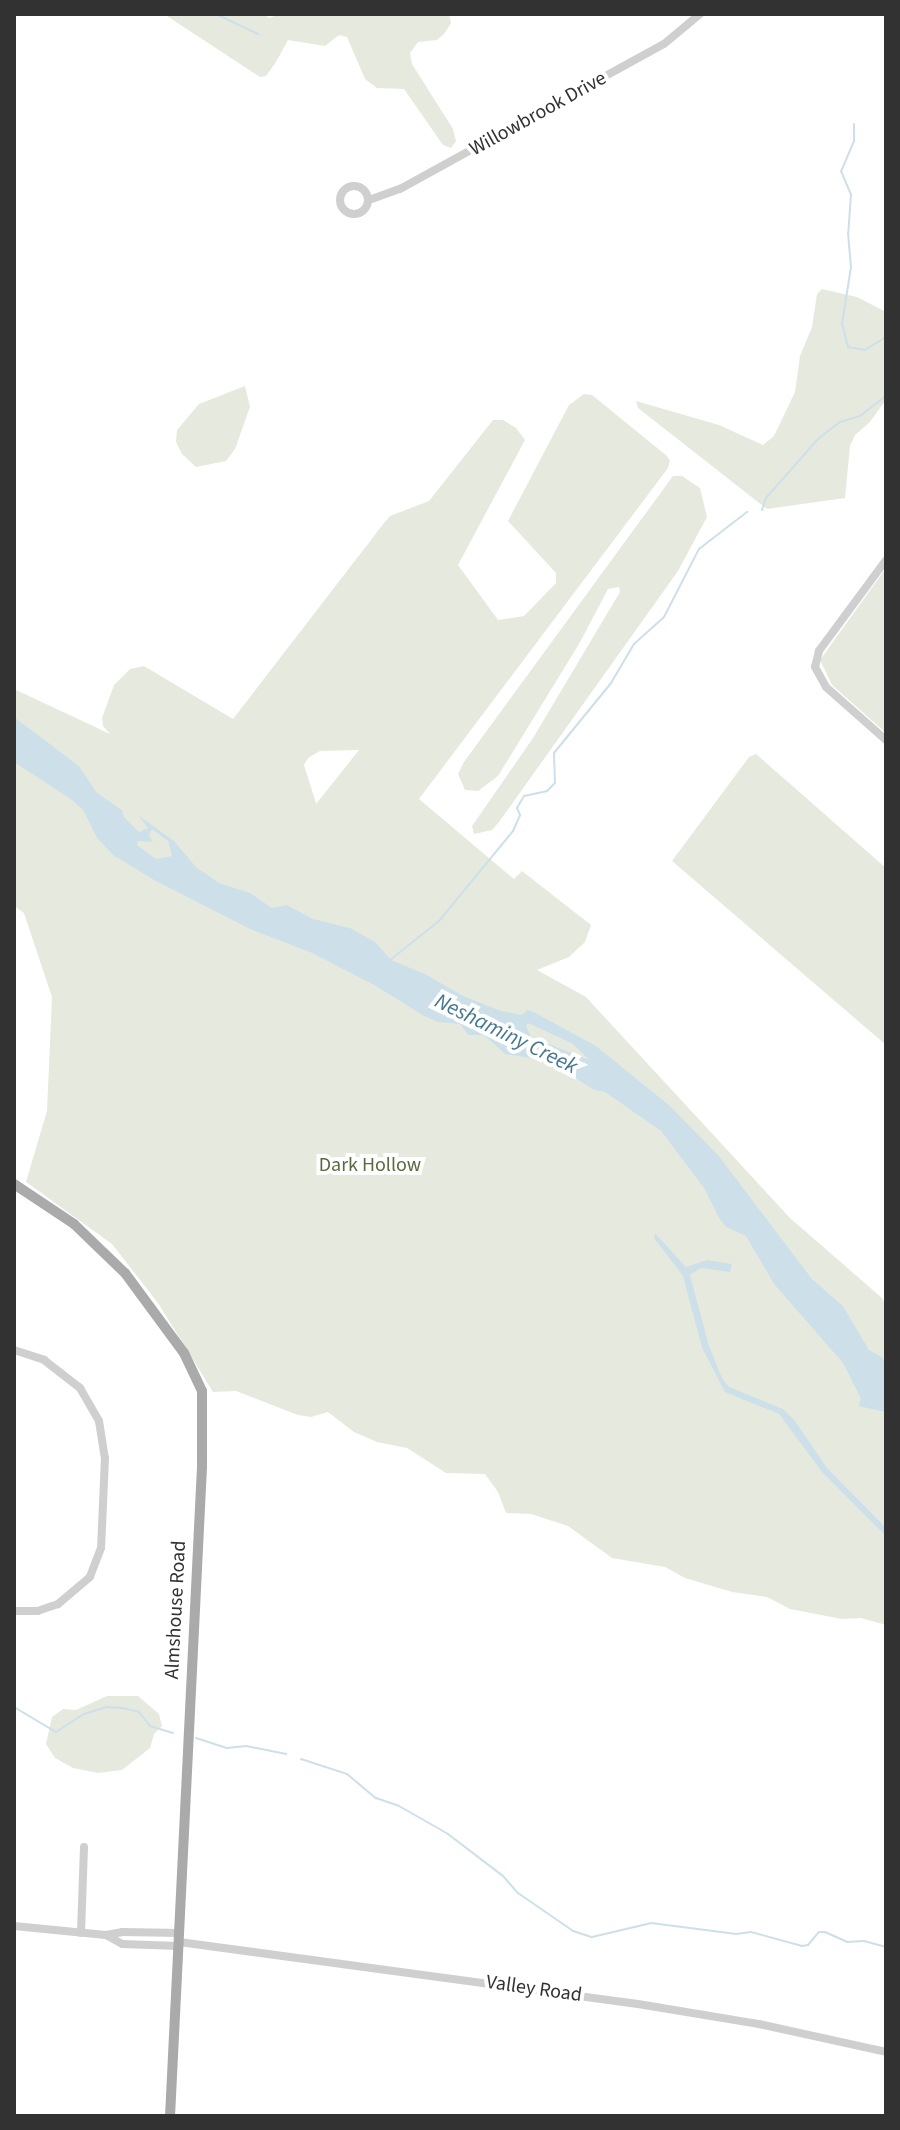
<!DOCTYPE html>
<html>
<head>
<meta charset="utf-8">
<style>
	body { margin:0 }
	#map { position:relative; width:900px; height:2130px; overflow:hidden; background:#fff; font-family:"Source Sans 3",sans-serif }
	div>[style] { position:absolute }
	.green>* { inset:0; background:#e6eade }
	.water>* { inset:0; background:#cde0e9 }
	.stream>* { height:2px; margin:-1px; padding:0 1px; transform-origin:1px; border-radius:1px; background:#cde0e9 }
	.minor>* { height:8px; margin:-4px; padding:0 4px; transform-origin:4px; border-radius:4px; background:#cfcfcf }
	.minor>.ring { margin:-4px; padding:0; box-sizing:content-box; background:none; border:8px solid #cfcfcf; border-radius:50% }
	.major>* { height:10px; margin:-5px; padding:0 5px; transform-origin:5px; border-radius:5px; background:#aaa }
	span { translate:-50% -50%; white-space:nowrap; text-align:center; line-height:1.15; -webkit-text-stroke:8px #fff; paint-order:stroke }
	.street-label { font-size:20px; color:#323232 }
	.park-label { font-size:20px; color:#586b42 }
	.water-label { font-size:22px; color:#45778f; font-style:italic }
	.frame { position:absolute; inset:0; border:16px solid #323232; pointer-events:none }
</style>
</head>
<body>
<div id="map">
	<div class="green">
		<div style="clip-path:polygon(164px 14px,262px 14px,270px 18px,279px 14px,449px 14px,451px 23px,444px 34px,437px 40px,418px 42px,410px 53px,412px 64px,453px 129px,456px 141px,451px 148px,443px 145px,404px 89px,377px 88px,365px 79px,347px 37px,339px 35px,325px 46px,288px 40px,276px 62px,266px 76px,260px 77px)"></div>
		<div style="clip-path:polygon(822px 289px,857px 297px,886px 312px,886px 400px,869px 423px,855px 435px,850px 446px,845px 498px,767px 509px,638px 408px,636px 401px,719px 425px,763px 445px,774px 436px,795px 392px,800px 356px,812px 327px,817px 294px)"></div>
		<div style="clip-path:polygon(245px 386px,250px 407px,235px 449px,226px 461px,196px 467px,182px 454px,176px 442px,177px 430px,199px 404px)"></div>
		<div style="clip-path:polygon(evenodd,584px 394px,592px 395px,667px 456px,670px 461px,668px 468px,419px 799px,514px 879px,522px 871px,591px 925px,585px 942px,569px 957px,537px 970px,586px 997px,790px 1218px,882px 1298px,886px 1306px,886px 1625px,861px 1618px,842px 1619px,790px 1609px,767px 1597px,732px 1592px,685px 1578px,665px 1567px,612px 1558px,568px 1526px,531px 1514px,506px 1513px,498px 1492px,485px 1474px,446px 1473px,407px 1448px,377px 1442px,354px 1432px,328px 1412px,311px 1417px,298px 1415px,236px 1391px,213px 1392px,158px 1303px,112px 1244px,26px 1182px,47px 1111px,52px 997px,24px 913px,14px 906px,14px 689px,110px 734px,103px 726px,102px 718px,114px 685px,130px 669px,144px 666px,233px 719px,384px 523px,390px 516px,429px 501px,493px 420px,503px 420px,516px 428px,525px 440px,458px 565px,498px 620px,524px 616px,556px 583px,556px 573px,508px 521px,569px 405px,584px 394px,359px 750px,316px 804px,316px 803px,304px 765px,308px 758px,320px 751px,359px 750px)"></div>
		<div style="clip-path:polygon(673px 476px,682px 476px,700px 488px,707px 517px,678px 571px,499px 822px,492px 830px,474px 834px,472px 826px,533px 738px,620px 592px,619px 587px,608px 589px,579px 644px,498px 776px,478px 791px,465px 790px,458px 774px,464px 762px)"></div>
		<div style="clip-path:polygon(886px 568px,886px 733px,832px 685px,820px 660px)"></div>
		<div style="clip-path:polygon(756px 754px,886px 868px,886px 1045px,672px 861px,749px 757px)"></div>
		<div style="clip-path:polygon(107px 1696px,138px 1696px,159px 1714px,162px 1726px,154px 1734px,150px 1748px,122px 1770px,98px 1773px,73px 1768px,55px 1758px,46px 1744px,52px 1717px,63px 1709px,76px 1710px)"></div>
	</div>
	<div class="water">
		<div style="clip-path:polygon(evenodd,14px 717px,79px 766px,97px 793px,122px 810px,124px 817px,139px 832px,148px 828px,138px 815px,174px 841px,196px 867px,219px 883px,250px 893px,272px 908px,287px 905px,313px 919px,350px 928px,375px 942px,391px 960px,425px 974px,463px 996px,501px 1011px,522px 1015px,527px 1010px,534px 1012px,596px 1046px,670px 1106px,718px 1155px,812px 1279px,843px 1306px,869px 1350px,882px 1357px,885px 1364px,886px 1412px,858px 1406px,861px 1399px,843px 1363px,774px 1284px,746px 1236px,726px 1227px,719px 1218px,704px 1188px,661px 1131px,605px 1092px,594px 1090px,549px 1061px,505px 1054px,484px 1035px,468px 1035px,460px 1024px,438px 1022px,424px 1016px,376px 986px,312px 953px,250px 929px,154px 880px,113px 855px,97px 838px,83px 810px,72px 800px,14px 762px,14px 717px,152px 829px,168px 841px,172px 856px,156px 859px,137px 845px,138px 841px,153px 842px,149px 835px,152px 829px,14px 717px,528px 1023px,573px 1044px,589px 1060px,531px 1037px,526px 1026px,528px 1023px)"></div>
		<div style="clip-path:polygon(655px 1233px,686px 1267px,707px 1260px,732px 1264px,730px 1272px,701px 1268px,690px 1275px,709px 1346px,722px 1378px,729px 1387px,783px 1409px,795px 1421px,827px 1468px,886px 1528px,886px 1536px,822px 1472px,779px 1414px,725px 1392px,702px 1348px,683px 1276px,654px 1238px)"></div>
	</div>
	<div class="stream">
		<div style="left:216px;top:14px;width:47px;rotate:25.5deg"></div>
		<div style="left:854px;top:124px;width:17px;rotate:90deg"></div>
		<div style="left:854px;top:141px;width:33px;rotate:113deg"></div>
		<div style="left:841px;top:171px;width:25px;rotate:67deg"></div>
		<div style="left:851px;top:194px;width:39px;rotate:94deg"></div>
		<div style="left:848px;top:233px;width:34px;rotate:85deg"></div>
		<div style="left:851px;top:267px;width:58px;rotate:99deg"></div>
		<div style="left:842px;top:324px;width:24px;rotate:75deg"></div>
		<div style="left:848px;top:347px;width:17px;rotate:10deg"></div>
		<div style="left:865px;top:350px;width:25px;rotate:-32deg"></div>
		<div style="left:762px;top:510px;width:13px;rotate:-72deg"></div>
		<div style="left:766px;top:498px;width:79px;rotate:-48.6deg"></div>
		<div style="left:818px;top:439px;width:28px;rotate:-38deg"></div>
		<div style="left:840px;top:422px;width:21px;rotate:-17deg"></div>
		<div style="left:860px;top:416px;width:33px;rotate:-38deg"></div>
		<div style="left:390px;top:960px;width:63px;rotate:-38.5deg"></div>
		<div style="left:439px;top:921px;width:117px;rotate:-50.6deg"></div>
		<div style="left:513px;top:831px;width:17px;rotate:-66deg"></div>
		<div style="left:520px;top:815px;width:8px;rotate:-113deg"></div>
		<div style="left:517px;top:808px;width:14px;rotate:-60deg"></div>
		<div style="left:524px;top:796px;width:24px;rotate:-12deg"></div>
		<div style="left:547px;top:791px;width:11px;rotate:-45deg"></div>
		<div style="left:555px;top:783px;width:30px;rotate:-92deg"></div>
		<div style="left:554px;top:753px;width:90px;rotate:-50.8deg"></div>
		<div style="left:611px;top:683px;width:45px;rotate:-59.5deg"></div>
		<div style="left:634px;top:644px;width:40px;rotate:-42deg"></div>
		<div style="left:664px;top:617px;width:76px;rotate:-62.8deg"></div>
		<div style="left:699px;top:549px;width:61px;rotate:-37.6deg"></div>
		<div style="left:14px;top:1707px;width:49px;rotate:30.8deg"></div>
		<div style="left:56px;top:1732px;width:33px;rotate:-33deg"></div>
		<div style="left:84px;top:1714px;width:24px;rotate:-17deg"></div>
		<div style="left:107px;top:1707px;width:16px;rotate:4deg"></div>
		<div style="left:123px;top:1708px;width:16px;rotate:14deg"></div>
		<div style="left:139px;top:1712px;width:18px;rotate:52deg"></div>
		<div style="left:150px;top:1726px;width:24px;rotate:17deg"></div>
		<div style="left:196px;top:1738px;width:33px;rotate:18deg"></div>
		<div style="left:227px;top:1748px;width:19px;rotate:-6deg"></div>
		<div style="left:246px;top:1746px;width:41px;rotate:11.3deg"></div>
		<div style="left:301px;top:1759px;width:48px;rotate:18.1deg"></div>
		<div style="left:347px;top:1774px;width:38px;rotate:40deg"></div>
		<div style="left:376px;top:1798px;width:24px;rotate:19deg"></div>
		<div style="left:399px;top:1806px;width:56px;rotate:29.7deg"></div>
		<div style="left:448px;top:1834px;width:69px;rotate:37.4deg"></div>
		<div style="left:503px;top:1876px;width:23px;rotate:49deg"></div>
		<div style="left:518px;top:1893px;width:67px;rotate:34.6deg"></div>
		<div style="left:573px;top:1931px;width:20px;rotate:18deg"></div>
		<div style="left:592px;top:1937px;width:61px;rotate:-13.3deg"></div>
		<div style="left:651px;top:1923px;width:86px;rotate:7.4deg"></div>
		<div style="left:736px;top:1934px;width:15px;rotate:-8deg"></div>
		<div style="left:751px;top:1932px;width:53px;rotate:15.4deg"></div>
		<div style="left:802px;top:1946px;width:6px;rotate:-9deg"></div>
		<div style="left:808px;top:1945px;width:17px;rotate:-50deg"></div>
		<div style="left:819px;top:1932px;width:6px"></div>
		<div style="left:825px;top:1932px;width:24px;rotate:24deg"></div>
		<div style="left:847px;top:1942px;width:17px;rotate:-3deg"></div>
		<div style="left:864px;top:1941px;width:23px;rotate:15deg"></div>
	</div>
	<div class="minor">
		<div class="ring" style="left:340px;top:186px;width:20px;height:20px"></div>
		<div style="left:369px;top:200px;width:33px;rotate:-20deg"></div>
		<div style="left:400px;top:189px;width:301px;rotate:-28.8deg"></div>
		<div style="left:664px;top:44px;width:47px;rotate:-39.8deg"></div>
		<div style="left:886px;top:560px;width:113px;rotate:126.4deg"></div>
		<div style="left:819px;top:651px;width:16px;rotate:104deg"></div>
		<div style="left:815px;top:667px;width:23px;rotate:61deg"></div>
		<div style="left:826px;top:687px;width:80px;rotate:41.5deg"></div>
		<div style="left:14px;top:1350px;width:32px;rotate:18deg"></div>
		<div style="left:44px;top:1360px;width:46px;rotate:37.9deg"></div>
		<div style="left:80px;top:1388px;width:38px;rotate:60deg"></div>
		<div style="left:99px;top:1421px;width:37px;rotate:81deg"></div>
		<div style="left:105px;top:1458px;width:90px;rotate:92.5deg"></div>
		<div style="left:101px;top:1548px;width:31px;rotate:111deg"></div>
		<div style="left:90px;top:1577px;width:42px;rotate:139.8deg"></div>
		<div style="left:58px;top:1604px;width:21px;rotate:161deg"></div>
		<div style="left:38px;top:1611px;width:24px;rotate:180deg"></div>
		<div style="left:14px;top:1926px;width:92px;rotate:5.6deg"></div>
		<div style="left:106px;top:1935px;width:17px;rotate:-10deg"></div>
		<div style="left:123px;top:1932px;width:57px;rotate:1deg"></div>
		<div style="left:81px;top:1933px;width:86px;rotate:-88deg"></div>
		<div style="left:106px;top:1935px;width:18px;rotate:29deg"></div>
		<div style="left:122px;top:1944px;width:57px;rotate:2deg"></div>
		<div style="left:179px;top:1942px;width:463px;rotate:7.7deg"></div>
		<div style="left:638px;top:2004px;width:123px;rotate:9.4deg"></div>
		<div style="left:759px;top:2024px;width:130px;rotate:12.4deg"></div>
	</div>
	<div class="major">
		<div style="left:14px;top:1184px;width:72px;rotate:33.7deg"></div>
		<div style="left:74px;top:1224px;width:71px;rotate:43.9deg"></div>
		<div style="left:125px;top:1273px;width:99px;rotate:53.6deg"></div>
		<div style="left:184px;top:1353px;width:42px;rotate:64.7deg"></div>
		<div style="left:202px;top:1391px;width:76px;rotate:90deg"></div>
		<div style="left:202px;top:1467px;width:650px;rotate:92.82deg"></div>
	</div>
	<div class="street-label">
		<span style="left:538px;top:114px;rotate:-29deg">Willowbrook Drive</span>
		<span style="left:176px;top:1610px;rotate:-87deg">Almshouse Road</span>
		<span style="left:534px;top:1989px;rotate:8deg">Valley Road</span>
	</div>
	<div class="park-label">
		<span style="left:370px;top:1165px">Dark Hollow</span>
	</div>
	<div class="water-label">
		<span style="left:506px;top:1034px;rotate:26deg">Neshaminy Creek</span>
	</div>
	<div class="frame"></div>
</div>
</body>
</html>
